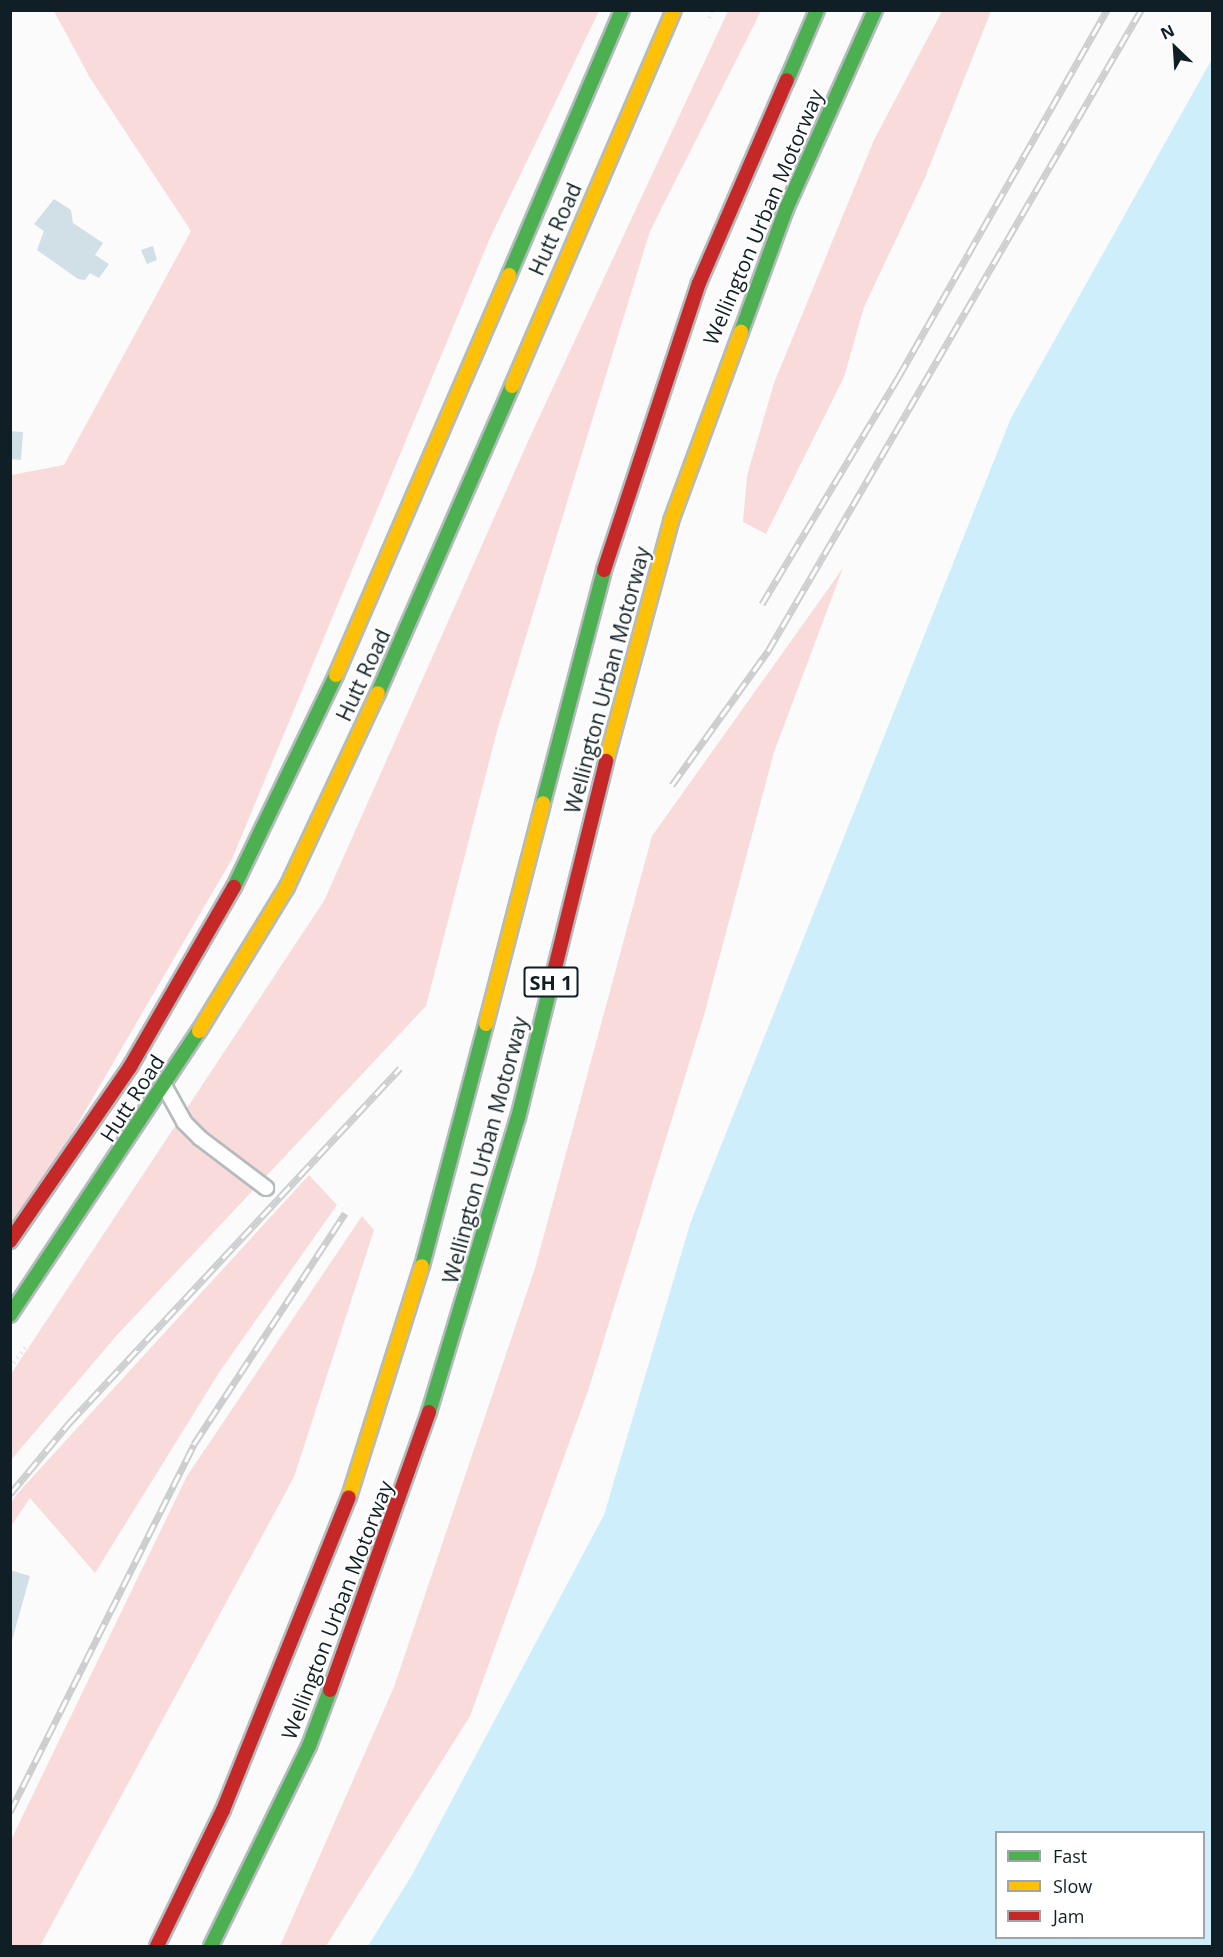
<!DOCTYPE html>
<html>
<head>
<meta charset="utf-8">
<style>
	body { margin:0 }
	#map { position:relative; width:1223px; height:1957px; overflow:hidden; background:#fbfbfb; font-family:"Open Sans",sans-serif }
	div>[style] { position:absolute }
	.green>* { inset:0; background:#f9dbdb }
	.water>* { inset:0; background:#cdeefa }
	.building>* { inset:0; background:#d1e0e6 }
	.path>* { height:4px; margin-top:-2px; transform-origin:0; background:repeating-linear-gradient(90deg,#e6e6e6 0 1.5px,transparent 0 6px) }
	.roads { filter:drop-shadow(2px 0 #b4bbbe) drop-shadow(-2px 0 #b4bbbe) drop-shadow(0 2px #b4bbbe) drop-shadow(0 -2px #b4bbbe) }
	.lane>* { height:14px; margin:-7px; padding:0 7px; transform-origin:7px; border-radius:7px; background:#fefefe }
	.fast>* { height:14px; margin:-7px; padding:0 7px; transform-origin:7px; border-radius:7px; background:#4caf50 }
	.slow>* { height:14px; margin:-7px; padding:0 7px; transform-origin:7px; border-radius:7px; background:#ffc107 }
	.jam>* { height:14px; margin:-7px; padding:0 7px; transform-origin:7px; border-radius:7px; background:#c62828 }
	.rail>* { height:7px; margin-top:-3.5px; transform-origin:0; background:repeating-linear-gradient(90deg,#fff 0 14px,#cdcecf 0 28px); box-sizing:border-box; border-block:2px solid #cdcecf }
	span { translate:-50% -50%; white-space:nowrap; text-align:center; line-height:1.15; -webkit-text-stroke:4.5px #fff; paint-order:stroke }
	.shield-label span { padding:2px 4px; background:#fff; border:2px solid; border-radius:4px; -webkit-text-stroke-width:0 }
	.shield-label { font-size:20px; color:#101f25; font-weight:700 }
	.street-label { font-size:21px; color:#101f25 }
	.frame { position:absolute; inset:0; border:12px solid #101f25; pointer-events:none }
	.legend { position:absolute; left:995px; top:1831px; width:210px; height:108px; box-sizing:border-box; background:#fff; border:2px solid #9fa5a8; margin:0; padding:8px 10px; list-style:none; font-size:18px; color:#101f25 }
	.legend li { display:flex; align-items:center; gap:12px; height:30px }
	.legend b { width:30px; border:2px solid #9fa5a8 }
	.north { position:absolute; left:1145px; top:18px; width:60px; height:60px; -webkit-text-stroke:4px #fff; paint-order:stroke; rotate:335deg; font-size:16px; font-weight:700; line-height:24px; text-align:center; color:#101f25 }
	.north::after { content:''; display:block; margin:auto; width:21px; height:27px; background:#101f25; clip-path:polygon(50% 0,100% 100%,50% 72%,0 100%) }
</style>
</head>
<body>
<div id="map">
	<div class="green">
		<div style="clip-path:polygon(54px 11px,599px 11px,490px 238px,232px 859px,11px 1238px,11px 475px,64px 465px,191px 231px,90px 78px)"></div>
		<div style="clip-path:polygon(728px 11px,761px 11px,650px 231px,497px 731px,426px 1006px,117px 1335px,11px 1460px,11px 1374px,324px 901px,530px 437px)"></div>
		<div style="clip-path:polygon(942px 11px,991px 11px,924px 180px,864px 307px,844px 377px,766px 534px,743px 522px,747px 476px,774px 383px,874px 140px)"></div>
		<div style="clip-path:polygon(843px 568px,774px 752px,704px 1015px,589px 1388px,470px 1716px,326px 1946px,280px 1946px,394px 1687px,535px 1268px,652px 836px)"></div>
		<div style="clip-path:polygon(309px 1175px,337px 1205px,220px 1371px,95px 1573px,30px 1498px,11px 1526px,11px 1503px,16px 1495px)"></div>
		<div style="clip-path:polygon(362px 1216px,374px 1230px,294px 1477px,40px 1946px,11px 1946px,11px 1840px,187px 1476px)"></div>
	</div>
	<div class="water">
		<div style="clip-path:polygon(evenodd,1212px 59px,1212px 1946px,368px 1946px,412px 1875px,604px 1515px,691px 1221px,1011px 418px,1212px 59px,996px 1832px,1204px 1832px,1204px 1938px,996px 1938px,996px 1832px)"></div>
	</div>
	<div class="building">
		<div style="clip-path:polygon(54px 199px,71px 210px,73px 223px,103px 243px,95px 255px,109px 264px,99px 278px,90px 273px,85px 280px,78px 279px,37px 250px,44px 231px,34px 224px)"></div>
		<div style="clip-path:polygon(153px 246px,157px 260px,147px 264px,141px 250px)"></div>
		<div style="clip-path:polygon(10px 431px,23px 432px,21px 460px,10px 459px)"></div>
		<div style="clip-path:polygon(10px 1570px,30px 1576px,11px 1644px,10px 1644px)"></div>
	</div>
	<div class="path">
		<div style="left:709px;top:18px;width:9px;rotate:-69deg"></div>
		<div style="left:10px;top:1368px;width:26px;rotate:-53deg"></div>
	</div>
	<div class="roads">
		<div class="lane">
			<div style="left:166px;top:1089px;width:38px;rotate:61deg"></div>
			<div style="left:184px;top:1122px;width:23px;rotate:45deg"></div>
			<div style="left:200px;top:1138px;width:83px;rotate:37.1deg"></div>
		</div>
		<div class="fast">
			<div style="left:787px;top:80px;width:76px;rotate:-66.8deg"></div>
			<div style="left:509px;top:275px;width:288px;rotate:-66.9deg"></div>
			<div style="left:741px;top:332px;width:131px;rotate:-69.9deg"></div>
			<div style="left:786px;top:209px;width:218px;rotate:-65.9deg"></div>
			<div style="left:378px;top:693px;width:335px;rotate:-66.4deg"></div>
			<div style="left:543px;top:803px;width:241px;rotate:-75.3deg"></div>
			<div style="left:234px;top:887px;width:235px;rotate:-64.3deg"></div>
			<div style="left:422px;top:1266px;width:250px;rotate:-75.2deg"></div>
			<div style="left:10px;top:1315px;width:341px;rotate:-56.4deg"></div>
			<div style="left:429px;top:1412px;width:307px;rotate:-73.2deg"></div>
			<div style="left:518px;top:1118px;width:138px;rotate:-76.2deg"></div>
			<div style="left:211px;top:1946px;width:223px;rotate:-63.9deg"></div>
			<div style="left:309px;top:1746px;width:60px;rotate:-69.4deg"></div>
		</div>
		<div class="slow">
			<div style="left:512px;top:386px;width:409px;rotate:-66.7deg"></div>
			<div style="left:336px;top:675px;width:436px;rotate:-66.6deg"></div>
			<div style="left:606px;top:761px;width:249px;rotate:-74.8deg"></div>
			<div style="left:671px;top:521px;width:202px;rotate:-69.7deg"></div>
			<div style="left:486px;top:1024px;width:228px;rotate:-75.5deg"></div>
			<div style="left:199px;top:1031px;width:169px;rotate:-58.6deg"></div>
			<div style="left:287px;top:887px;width:214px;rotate:-64.9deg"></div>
			<div style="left:349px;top:1497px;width:242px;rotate:-72.5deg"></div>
		</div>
		<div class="jam">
			<div style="left:604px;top:570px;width:302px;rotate:-71.7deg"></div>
			<div style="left:699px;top:283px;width:221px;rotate:-66.6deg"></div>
			<div style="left:551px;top:984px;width:230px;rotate:-76.1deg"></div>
			<div style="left:10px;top:1241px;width:211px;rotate:-55.4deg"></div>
			<div style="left:130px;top:1067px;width:208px;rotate:-60deg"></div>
			<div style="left:330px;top:1690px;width:295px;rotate:-70.4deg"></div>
			<div style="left:157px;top:1946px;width:151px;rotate:-64.1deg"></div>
			<div style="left:223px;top:1810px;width:337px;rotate:-68.1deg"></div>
		</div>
	</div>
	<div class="rail">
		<div style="left:762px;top:604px;width:266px;rotate:-59deg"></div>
		<div style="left:899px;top:376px;width:421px;rotate:-60.4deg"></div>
		<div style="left:672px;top:785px;width:165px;rotate:-54.4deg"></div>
		<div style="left:768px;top:651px;width:742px;rotate:-59.8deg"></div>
		<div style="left:10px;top:1494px;width:94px;rotate:-50.2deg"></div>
		<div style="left:70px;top:1422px;width:484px;rotate:-47deg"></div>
		<div style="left:10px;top:1812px;width:411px;rotate:-63.4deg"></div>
		<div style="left:194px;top:1444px;width:276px;rotate:-56.8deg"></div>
	</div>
	<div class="shield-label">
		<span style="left:551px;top:982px">SH 1</span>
	</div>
	<div class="street-label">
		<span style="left:763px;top:217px;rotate:-67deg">Wellington Urban Motorway</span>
		<span style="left:555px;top:229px;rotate:-66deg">Hutt Road</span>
		<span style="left:363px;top:675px;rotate:-65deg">Hutt Road</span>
		<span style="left:607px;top:680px;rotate:-75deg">Wellington Urban Motorway</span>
		<span style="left:132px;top:1098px;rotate:-57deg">Hutt Road</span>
		<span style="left:485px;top:1150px;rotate:-75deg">Wellington Urban Motorway</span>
		<span style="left:337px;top:1610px;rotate:-69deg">Wellington Urban Motorway</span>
	</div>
	<div class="frame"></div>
	<ul class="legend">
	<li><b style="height:8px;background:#4caf50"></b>Fast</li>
	<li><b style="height:8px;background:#ffc107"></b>Slow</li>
	<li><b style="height:8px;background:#c62828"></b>Jam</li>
	</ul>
	<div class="north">N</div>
</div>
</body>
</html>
